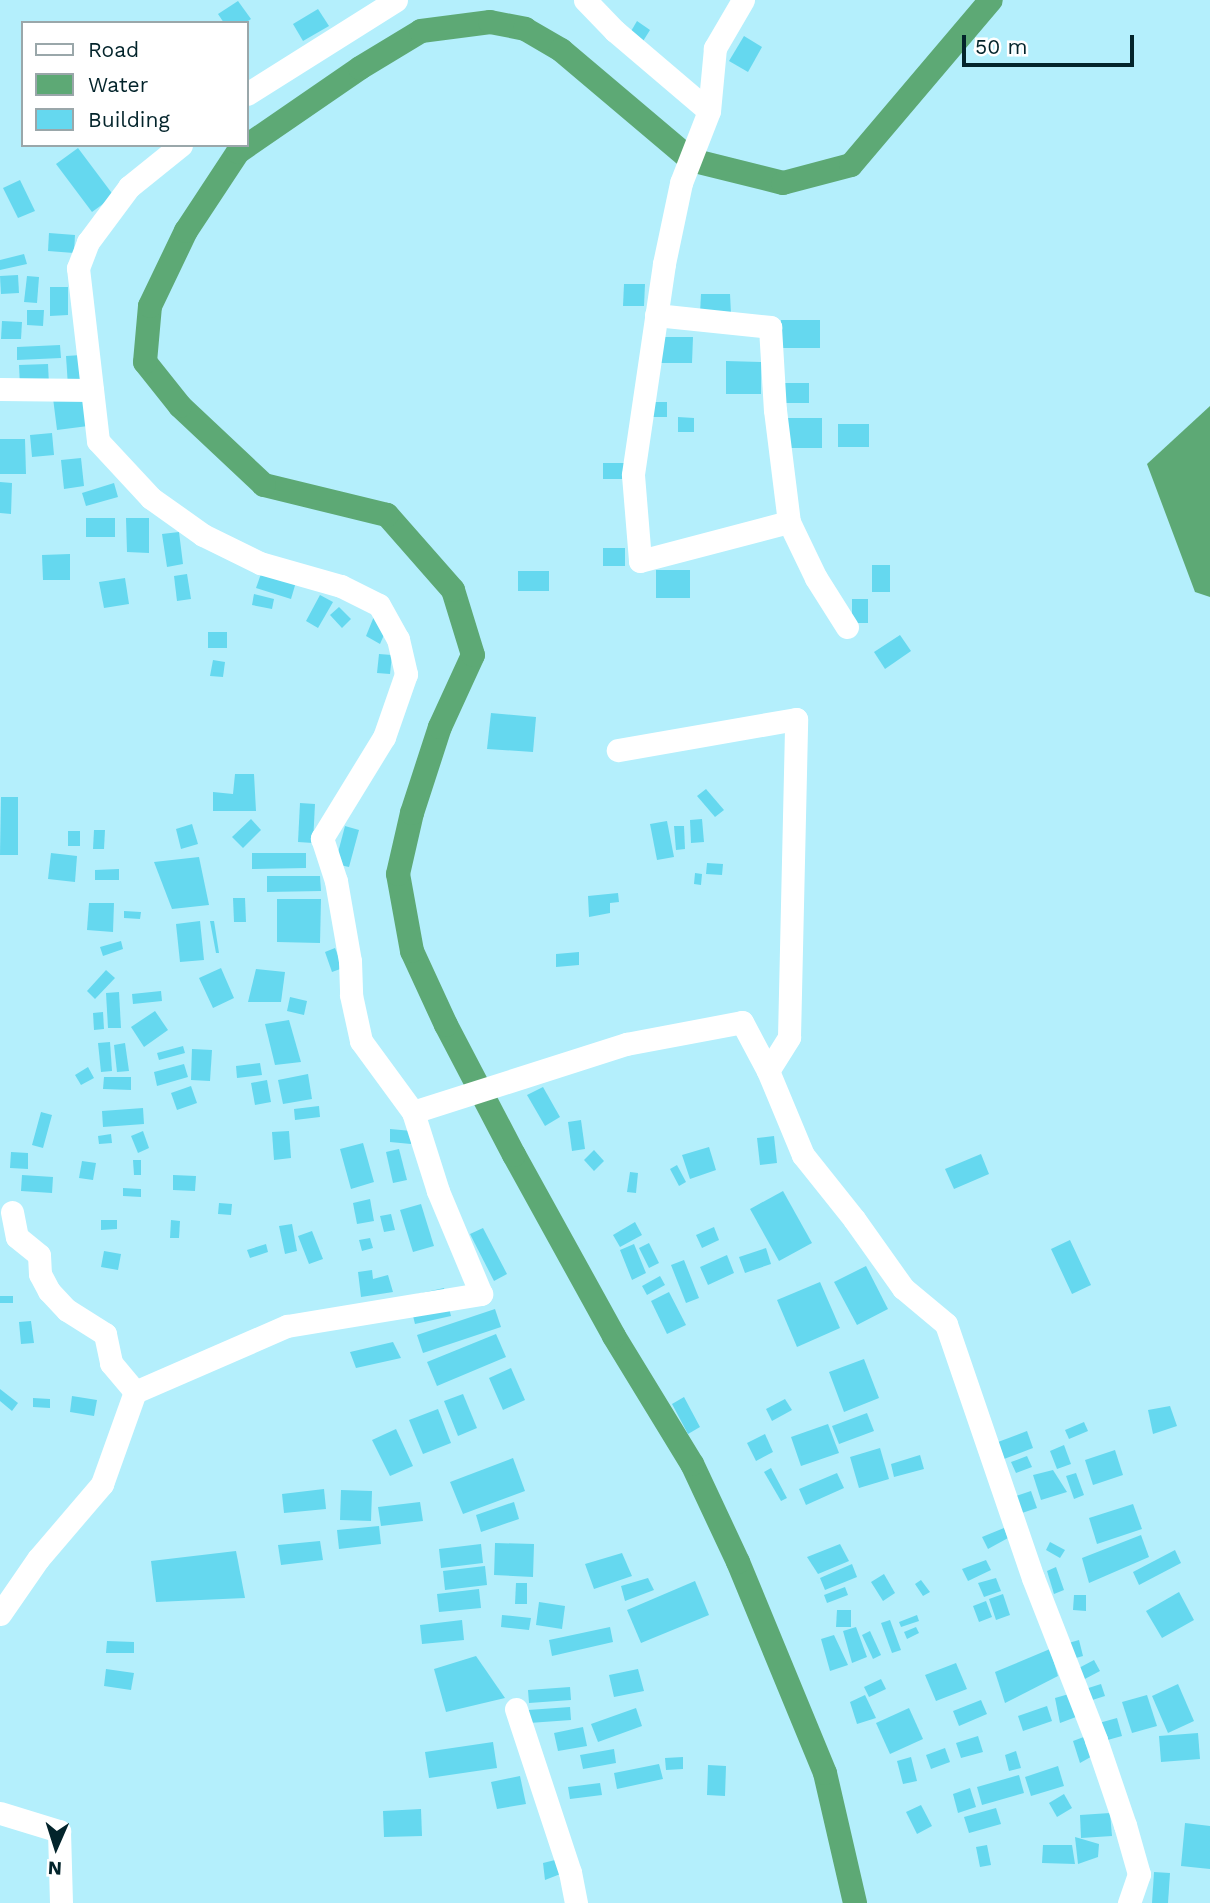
<!DOCTYPE html>
<html>
<head>
<meta charset="utf-8">
<style>
	body { margin:0 }
	#map { position:relative; width:1210px; height:1903px; overflow:hidden; background:#b4effc; font-family:"Work Sans",sans-serif }
	div>[style] { position:absolute }
	.water>* { inset:0; background:#5da975 }
	.canal>* { height:24px; margin:-12px; padding:0 12px; transform-origin:12px; border-radius:12px; background:#5da975 }
	.building>* { inset:0; background:#65d8ef }
	.minor>* { height:23px; margin:-11.5px; padding:0 11.5px; transform-origin:11.5px; border-radius:11.5px; background:#fff }
	span { translate:-50% -50%; white-space:nowrap; text-align:center; line-height:1.15; -webkit-text-stroke:5px #fff; paint-order:stroke }
	.legend { position:absolute; left:21px; top:21px; width:228px; height:126px; box-sizing:border-box; background:#fff; border:2px solid #9aa7aa; margin:0; padding:9px 12px; list-style:none; font-size:21px; color:#03242b }
	.legend li { display:flex; align-items:center; gap:14px; height:35px }
	.legend b { width:35px; border:2px solid #9aa7aa }
	.north { position:absolute; left:21px; top:1812px; width:70px; height:70px; -webkit-text-stroke:5px #fff; paint-order:stroke; rotate:183deg; font-size:19px; font-weight:700; line-height:28px; text-align:center; color:#03242b }
	.north::after { content:''; display:block; margin:auto; width:24px; height:32px; background:#03242b; clip-path:polygon(50% 0,100% 100%,50% 72%,0 100%) }
	.scale { position:absolute; left:962px; top:35px; width:172px; height:32px; box-sizing:border-box; border:4px solid #03242b; border-top:0; padding-left:9px; font-size:21px; line-height:24px; white-space:nowrap; color:#03242b; -webkit-text-stroke:5px #fff; paint-order:stroke }
</style>
</head>
<body>
<div id="map">
	<div class="water">
		<div style="clip-path:polygon(1210px 406px,1210px 597px,1195px 592px,1147px 464px)"></div>
	</div>
	<div class="canal">
		<div style="left:855px;top:1903px;width:133px;rotate:-103deg"></div>
		<div style="left:825px;top:1773px;width:228px;rotate:-112.4deg"></div>
		<div style="left:738px;top:1562px;width:108px;rotate:-115.1deg"></div>
		<div style="left:692px;top:1464px;width:150px;rotate:-121.4deg"></div>
		<div style="left:614px;top:1336px;width:207px;rotate:-118.9deg"></div>
		<div style="left:514px;top:1155px;width:147px;rotate:-117.6deg"></div>
		<div style="left:446px;top:1025px;width:81px;rotate:-114.7deg"></div>
		<div style="left:412px;top:951px;width:78px;rotate:-100.3deg"></div>
		<div style="left:398px;top:874px;width:63px;rotate:-77.1deg"></div>
		<div style="left:412px;top:813px;width:90px;rotate:-72deg"></div>
		<div style="left:440px;top:727px;width:79px;rotate:-65.4deg"></div>
		<div style="left:473px;top:655px;width:68px;rotate:-107.1deg"></div>
		<div style="left:453px;top:590px;width:100px;rotate:-131.3deg"></div>
		<div style="left:387px;top:515px;width:127px;rotate:-166.3deg"></div>
		<div style="left:264px;top:485px;width:115px;rotate:-136.8deg"></div>
		<div style="left:180px;top:406px;width:56px;rotate:-128.5deg"></div>
		<div style="left:145px;top:362px;width:56px;rotate:-84.9deg"></div>
		<div style="left:150px;top:306px;width:83px;rotate:-64.4deg"></div>
		<div style="left:186px;top:231px;width:95px;rotate:-56.6deg"></div>
		<div style="left:238px;top:152px;width:148px;rotate:-34.5deg"></div>
		<div style="left:360px;top:68px;width:71px;rotate:-31.2deg"></div>
		<div style="left:421px;top:31px;width:70px;rotate:-7.4deg"></div>
		<div style="left:490px;top:22px;width:36px;rotate:11deg"></div>
		<div style="left:525px;top:29px;width:42px;rotate:30.3deg"></div>
		<div style="left:561px;top:50px;width:170px;rotate:40.2deg"></div>
		<div style="left:691px;top:160px;width:95px;rotate:14deg"></div>
		<div style="left:783px;top:183px;width:70px;rotate:-14.8deg"></div>
		<div style="left:851px;top:165px;width:216px;rotate:-49.7deg"></div>
	</div>
	<div class="building">
		<div style="clip-path:polygon(238px 1px,251px 19px,245px 23px,224px 23px,218px 14px)"></div>
		<div style="clip-path:polygon(318px 9px,329px 26px,303px 41px,293px 24px)"></div>
		<div style="clip-path:polygon(637px 21px,650px 30px,640px 46px,627px 38px)"></div>
		<div style="clip-path:polygon(744px 36px,762px 47px,748px 72px,729px 61px)"></div>
		<div style="clip-path:polygon(78px 148px,114px 196px,92px 212px,56px 164px)"></div>
		<div style="clip-path:polygon(20px 180px,35px 211px,18px 218px,3px 188px)"></div>
		<div style="clip-path:polygon(49px 233px,75px 235px,74px 253px,48px 251px)"></div>
		<div style="clip-path:polygon(24px 254px,27px 264px,0 270px,0 260px)"></div>
		<div style="clip-path:polygon(18px 275px,19px 293px,1px 294px,0 276px)"></div>
		<div style="clip-path:polygon(27px 276px,39px 277px,37px 303px,24px 302px)"></div>
		<div style="clip-path:polygon(624px 284px,645px 284px,644px 306px,623px 306px)"></div>
		<div style="clip-path:polygon(50px 287px,68px 287px,68px 315px,50px 316px)"></div>
		<div style="clip-path:polygon(701px 294px,730px 294px,731px 314px,700px 313px)"></div>
		<div style="clip-path:polygon(27px 310px,44px 310px,43px 326px,27px 325px)"></div>
		<div style="clip-path:polygon(781px 320px,820px 320px,820px 348px,781px 348px)"></div>
		<div style="clip-path:polygon(2px 321px,22px 322px,21px 339px,1px 339px)"></div>
		<div style="clip-path:polygon(659px 337px,693px 337px,692px 363px,659px 363px)"></div>
		<div style="clip-path:polygon(60px 345px,61px 358px,17px 360px,17px 347px)"></div>
		<div style="clip-path:polygon(82px 355px,84px 385px,68px 386px,66px 356px)"></div>
		<div style="clip-path:polygon(726px 361px,761px 362px,761px 394px,726px 394px)"></div>
		<div style="clip-path:polygon(48px 364px,49px 385px,20px 386px,19px 365px)"></div>
		<div style="clip-path:polygon(781px 383px,809px 383px,809px 403px,780px 403px)"></div>
		<div style="clip-path:polygon(84px 395px,88px 426px,57px 430px,53px 398px)"></div>
		<div style="clip-path:polygon(647px 402px,667px 402px,667px 417px,647px 417px)"></div>
		<div style="clip-path:polygon(678px 417px,694px 418px,694px 432px,678px 432px)"></div>
		<div style="clip-path:polygon(787px 418px,822px 418px,822px 448px,786px 448px)"></div>
		<div style="clip-path:polygon(838px 424px,869px 424px,869px 447px,838px 447px)"></div>
		<div style="clip-path:polygon(52px 433px,54px 455px,32px 457px,30px 435px)"></div>
		<div style="clip-path:polygon(0 439px,25px 439px,26px 474px,0 474px)"></div>
		<div style="clip-path:polygon(81px 458px,84px 486px,64px 489px,61px 460px)"></div>
		<div style="clip-path:polygon(603px 463px,625px 463px,625px 479px,603px 479px)"></div>
		<div style="clip-path:polygon(0 482px,12px 483px,11px 514px,0 513px)"></div>
		<div style="clip-path:polygon(114px 483px,118px 497px,86px 506px,82px 493px)"></div>
		<div style="clip-path:polygon(86px 518px,115px 518px,115px 537px,86px 537px)"></div>
		<div style="clip-path:polygon(126px 518px,149px 518px,149px 553px,127px 552px)"></div>
		<div style="clip-path:polygon(179px 532px,183px 564px,167px 567px,162px 534px)"></div>
		<div style="clip-path:polygon(603px 548px,625px 548px,625px 566px,603px 566px)"></div>
		<div style="clip-path:polygon(70px 554px,70px 580px,43px 580px,42px 555px)"></div>
		<div style="clip-path:polygon(872px 565px,890px 565px,890px 592px,872px 592px)"></div>
		<div style="clip-path:polygon(656px 570px,690px 570px,690px 598px,656px 598px)"></div>
		<div style="clip-path:polygon(262px 571px,296px 582px,291px 599px,256px 588px)"></div>
		<div style="clip-path:polygon(518px 571px,549px 571px,549px 591px,518px 591px)"></div>
		<div style="clip-path:polygon(187px 574px,191px 599px,177px 601px,174px 576px)"></div>
		<div style="clip-path:polygon(125px 578px,129px 604px,104px 608px,99px 582px)"></div>
		<div style="clip-path:polygon(254px 594px,274px 599px,272px 609px,252px 605px)"></div>
		<div style="clip-path:polygon(320px 595px,333px 602px,318px 628px,306px 621px)"></div>
		<div style="clip-path:polygon(852px 599px,868px 599px,868px 623px,852px 623px)"></div>
		<div style="clip-path:polygon(339px 607px,351px 619px,342px 628px,330px 615px)"></div>
		<div style="clip-path:polygon(375px 614px,387px 628px,380px 644px,366px 636px)"></div>
		<div style="clip-path:polygon(208px 632px,227px 632px,227px 648px,208px 648px)"></div>
		<div style="clip-path:polygon(900px 635px,911px 651px,885px 669px,874px 652px)"></div>
		<div style="clip-path:polygon(379px 654px,392px 655px,390px 674px,377px 673px)"></div>
		<div style="clip-path:polygon(213px 660px,225px 662px,223px 677px,210px 676px)"></div>
		<div style="clip-path:polygon(491px 713px,536px 717px,533px 752px,487px 749px)"></div>
		<div style="clip-path:polygon(235px 774px,254px 774px,256px 811px,213px 811px,213px 792px,233px 794px)"></div>
		<div style="clip-path:polygon(706px 789px,724px 810px,715px 817px,697px 796px)"></div>
		<div style="clip-path:polygon(1px 797px,18px 797px,18px 855px,0 855px)"></div>
		<div style="clip-path:polygon(300px 803px,315px 804px,313px 843px,298px 842px)"></div>
		<div style="clip-path:polygon(251px 819px,261px 830px,243px 848px,232px 837px)"></div>
		<div style="clip-path:polygon(702px 819px,704px 842px,691px 843px,690px 820px)"></div>
		<div style="clip-path:polygon(667px 821px,674px 857px,657px 860px,650px 824px)"></div>
		<div style="clip-path:polygon(192px 824px,198px 844px,181px 849px,176px 829px)"></div>
		<div style="clip-path:polygon(345px 826px,359px 830px,349px 867px,335px 864px)"></div>
		<div style="clip-path:polygon(674px 826px,684px 826px,685px 849px,676px 850px)"></div>
		<div style="clip-path:polygon(94px 830px,105px 830px,104px 849px,93px 849px)"></div>
		<div style="clip-path:polygon(68px 831px,80px 831px,80px 846px,68px 846px)"></div>
		<div style="clip-path:polygon(51px 853px,77px 856px,75px 882px,48px 879px)"></div>
		<div style="clip-path:polygon(252px 853px,306px 853px,306px 868px,252px 869px)"></div>
		<div style="clip-path:polygon(199px 857px,209px 905px,172px 909px,154px 862px)"></div>
		<div style="clip-path:polygon(707px 863px,723px 864px,722px 875px,706px 874px)"></div>
		<div style="clip-path:polygon(119px 869px,119px 880px,95px 880px,95px 870px)"></div>
		<div style="clip-path:polygon(695px 873px,702px 874px,701px 885px,694px 884px)"></div>
		<div style="clip-path:polygon(267px 876px,320px 876px,321px 891px,267px 892px)"></div>
		<div style="clip-path:polygon(618px 893px,619px 902px,610px 903px,610px 913px,589px 917px,588px 896px)"></div>
		<div style="clip-path:polygon(233px 898px,245px 898px,246px 922px,234px 922px)"></div>
		<div style="clip-path:polygon(277px 899px,321px 899px,320px 943px,277px 942px)"></div>
		<div style="clip-path:polygon(89px 903px,114px 903px,113px 932px,87px 930px)"></div>
		<div style="clip-path:polygon(124px 911px,141px 912px,140px 919px,124px 918px)"></div>
		<div style="clip-path:polygon(200px 921px,204px 960px,180px 962px,176px 924px)"></div>
		<div style="clip-path:polygon(210px 921px,214px 921px,219px 953px,216px 953px)"></div>
		<div style="clip-path:polygon(121px 941px,123px 949px,103px 956px,100px 947px)"></div>
		<div style="clip-path:polygon(335px 948px,343px 968px,332px 972px,325px 952px)"></div>
		<div style="clip-path:polygon(579px 952px,579px 965px,556px 967px,556px 954px)"></div>
		<div style="clip-path:polygon(221px 968px,234px 998px,213px 1008px,199px 978px)"></div>
		<div style="clip-path:polygon(256px 969px,285px 972px,281px 1002px,248px 1002px)"></div>
		<div style="clip-path:polygon(106px 970px,115px 978px,95px 999px,87px 991px)"></div>
		<div style="clip-path:polygon(161px 991px,162px 1001px,133px 1004px,132px 994px)"></div>
		<div style="clip-path:polygon(119px 992px,121px 1028px,108px 1028px,106px 993px)"></div>
		<div style="clip-path:polygon(290px 997px,307px 1001px,304px 1015px,287px 1011px)"></div>
		<div style="clip-path:polygon(155px 1011px,168px 1030px,144px 1047px,131px 1027px)"></div>
		<div style="clip-path:polygon(103px 1012px,104px 1029px,94px 1030px,93px 1013px)"></div>
		<div style="clip-path:polygon(289px 1020px,301px 1062px,275px 1065px,265px 1024px)"></div>
		<div style="clip-path:polygon(110px 1042px,112px 1071px,101px 1072px,98px 1043px)"></div>
		<div style="clip-path:polygon(125px 1043px,129px 1071px,117px 1072px,114px 1045px)"></div>
		<div style="clip-path:polygon(183px 1046px,185px 1053px,159px 1060px,157px 1053px)"></div>
		<div style="clip-path:polygon(192px 1049px,212px 1050px,210px 1081px,191px 1080px)"></div>
		<div style="clip-path:polygon(260px 1063px,262px 1075px,237px 1078px,236px 1066px)"></div>
		<div style="clip-path:polygon(184px 1064px,188px 1077px,157px 1086px,154px 1072px)"></div>
		<div style="clip-path:polygon(88px 1067px,94px 1078px,81px 1085px,75px 1075px)"></div>
		<div style="clip-path:polygon(308px 1074px,312px 1099px,283px 1104px,278px 1080px)"></div>
		<div style="clip-path:polygon(104px 1077px,131px 1077px,131px 1090px,103px 1089px)"></div>
		<div style="clip-path:polygon(267px 1080px,271px 1102px,255px 1105px,251px 1083px)"></div>
		<div style="clip-path:polygon(191px 1086px,197px 1103px,177px 1110px,171px 1093px)"></div>
		<div style="clip-path:polygon(543px 1087px,560px 1117px,545px 1126px,527px 1095px)"></div>
		<div style="clip-path:polygon(319px 1106px,320px 1117px,295px 1120px,294px 1109px)"></div>
		<div style="clip-path:polygon(143px 1108px,144px 1124px,103px 1127px,102px 1111px)"></div>
		<div style="clip-path:polygon(41px 1112px,52px 1115px,43px 1148px,32px 1145px)"></div>
		<div style="clip-path:polygon(581px 1120px,585px 1149px,572px 1151px,568px 1122px)"></div>
		<div style="clip-path:polygon(390px 1129px,412px 1131px,411px 1144px,390px 1142px)"></div>
		<div style="clip-path:polygon(143px 1131px,149px 1148px,138px 1153px,131px 1136px)"></div>
		<div style="clip-path:polygon(289px 1131px,291px 1158px,274px 1160px,272px 1132px)"></div>
		<div style="clip-path:polygon(111px 1134px,112px 1143px,99px 1144px,98px 1136px)"></div>
		<div style="clip-path:polygon(774px 1136px,777px 1163px,760px 1165px,757px 1138px)"></div>
		<div style="clip-path:polygon(363px 1143px,374px 1182px,351px 1189px,340px 1149px)"></div>
		<div style="clip-path:polygon(709px 1147px,716px 1170px,690px 1179px,682px 1155px)"></div>
		<div style="clip-path:polygon(399px 1149px,407px 1180px,393px 1183px,386px 1152px)"></div>
		<div style="clip-path:polygon(594px 1150px,604px 1161px,594px 1171px,584px 1160px)"></div>
		<div style="clip-path:polygon(11px 1152px,28px 1153px,28px 1169px,10px 1168px)"></div>
		<div style="clip-path:polygon(981px 1154px,989px 1174px,954px 1189px,945px 1169px)"></div>
		<div style="clip-path:polygon(133px 1160px,141px 1160px,141px 1175px,134px 1175px)"></div>
		<div style="clip-path:polygon(82px 1161px,96px 1163px,93px 1180px,79px 1178px)"></div>
		<div style="clip-path:polygon(677px 1165px,686px 1182px,679px 1186px,670px 1169px)"></div>
		<div style="clip-path:polygon(630px 1172px,638px 1173px,636px 1193px,627px 1192px)"></div>
		<div style="clip-path:polygon(22px 1175px,53px 1177px,52px 1193px,21px 1191px)"></div>
		<div style="clip-path:polygon(173px 1175px,196px 1176px,195px 1191px,173px 1190px)"></div>
		<div style="clip-path:polygon(123px 1188px,141px 1189px,141px 1197px,123px 1196px)"></div>
		<div style="clip-path:polygon(783px 1191px,812px 1243px,779px 1261px,750px 1209px)"></div>
		<div style="clip-path:polygon(370px 1199px,374px 1221px,357px 1224px,353px 1203px)"></div>
		<div style="clip-path:polygon(219px 1203px,232px 1204px,231px 1215px,218px 1214px)"></div>
		<div style="clip-path:polygon(421px 1204px,434px 1246px,413px 1252px,400px 1210px)"></div>
		<div style="clip-path:polygon(391px 1214px,395px 1230px,384px 1232px,380px 1216px)"></div>
		<div style="clip-path:polygon(101px 1220px,117px 1220px,117px 1229px,101px 1230px)"></div>
		<div style="clip-path:polygon(171px 1220px,180px 1221px,179px 1238px,170px 1238px)"></div>
		<div style="clip-path:polygon(635px 1222px,642px 1235px,620px 1247px,613px 1235px)"></div>
		<div style="clip-path:polygon(292px 1224px,297px 1251px,285px 1254px,279px 1226px)"></div>
		<div style="clip-path:polygon(714px 1227px,719px 1240px,702px 1248px,696px 1235px)"></div>
		<div style="clip-path:polygon(483px 1228px,507px 1274px,494px 1281px,470px 1234px)"></div>
		<div style="clip-path:polygon(312px 1231px,323px 1259px,309px 1264px,298px 1236px)"></div>
		<div style="clip-path:polygon(370px 1238px,373px 1248px,362px 1251px,359px 1240px)"></div>
		<div style="clip-path:polygon(1070px 1240px,1091px 1285px,1072px 1294px,1051px 1249px)"></div>
		<div style="clip-path:polygon(649px 1243px,659px 1263px,649px 1268px,639px 1248px)"></div>
		<div style="clip-path:polygon(266px 1244px,268px 1252px,250px 1258px,247px 1250px)"></div>
		<div style="clip-path:polygon(634px 1244px,646px 1273px,632px 1280px,620px 1250px)"></div>
		<div style="clip-path:polygon(766px 1248px,771px 1264px,745px 1273px,739px 1257px)"></div>
		<div style="clip-path:polygon(104px 1251px,121px 1254px,118px 1270px,101px 1267px)"></div>
		<div style="clip-path:polygon(727px 1255px,734px 1273px,708px 1285px,700px 1267px)"></div>
		<div style="clip-path:polygon(684px 1260px,699px 1298px,686px 1303px,671px 1265px)"></div>
		<div style="clip-path:polygon(866px 1266px,888px 1309px,857px 1325px,834px 1282px)"></div>
		<div style="clip-path:polygon(372px 1270px,373px 1279px,388px 1275px,393px 1292px,361px 1297px,358px 1272px)"></div>
		<div style="clip-path:polygon(660px 1276px,665px 1285px,647px 1295px,642px 1286px)"></div>
		<div style="clip-path:polygon(820px 1282px,840px 1328px,797px 1347px,777px 1300px)"></div>
		<div style="clip-path:polygon(444px 1288px,451px 1316px,415px 1324px,408px 1296px)"></div>
		<div style="clip-path:polygon(669px 1292px,686px 1325px,667px 1334px,651px 1301px)"></div>
		<div style="clip-path:polygon(0 1296px,13px 1296px,13px 1303px,0 1303px)"></div>
		<div style="clip-path:polygon(495px 1309px,501px 1327px,423px 1353px,417px 1335px)"></div>
		<div style="clip-path:polygon(31px 1321px,34px 1343px,21px 1344px,19px 1322px)"></div>
		<div style="clip-path:polygon(496px 1334px,506px 1357px,437px 1386px,427px 1362px)"></div>
		<div style="clip-path:polygon(393px 1342px,401px 1358px,356px 1368px,350px 1352px)"></div>
		<div style="clip-path:polygon(864px 1359px,879px 1398px,844px 1412px,829px 1372px)"></div>
		<div style="clip-path:polygon(511px 1368px,525px 1400px,503px 1410px,489px 1378px)"></div>
		<div style="clip-path:polygon(0 1389px,18px 1403px,12px 1411px,0 1401px)"></div>
		<div style="clip-path:polygon(463px 1394px,477px 1428px,458px 1436px,444px 1401px)"></div>
		<div style="clip-path:polygon(72px 1396px,97px 1400px,94px 1416px,70px 1412px)"></div>
		<div style="clip-path:polygon(684px 1397px,700px 1427px,688px 1434px,672px 1404px)"></div>
		<div style="clip-path:polygon(33px 1398px,50px 1399px,50px 1408px,33px 1407px)"></div>
		<div style="clip-path:polygon(785px 1399px,792px 1410px,772px 1421px,766px 1409px)"></div>
		<div style="clip-path:polygon(1170px 1406px,1177px 1426px,1153px 1434px,1148px 1410px)"></div>
		<div style="clip-path:polygon(438px 1409px,451px 1443px,423px 1454px,409px 1420px)"></div>
		<div style="clip-path:polygon(867px 1413px,874px 1431px,839px 1444px,832px 1426px)"></div>
		<div style="clip-path:polygon(1084px 1422px,1088px 1431px,1069px 1439px,1065px 1430px)"></div>
		<div style="clip-path:polygon(828px 1424px,839px 1453px,801px 1466px,791px 1437px)"></div>
		<div style="clip-path:polygon(396px 1429px,413px 1466px,390px 1476px,372px 1440px)"></div>
		<div style="clip-path:polygon(1027px 1431px,1033px 1448px,1004px 1459px,998px 1442px)"></div>
		<div style="clip-path:polygon(765px 1434px,773px 1452px,756px 1461px,747px 1443px)"></div>
		<div style="clip-path:polygon(1064px 1445px,1071px 1464px,1057px 1469px,1050px 1451px)"></div>
		<div style="clip-path:polygon(880px 1448px,889px 1479px,859px 1488px,850px 1457px)"></div>
		<div style="clip-path:polygon(1115px 1450px,1123px 1475px,1093px 1485px,1085px 1460px)"></div>
		<div style="clip-path:polygon(920px 1455px,924px 1469px,894px 1477px,891px 1464px)"></div>
		<div style="clip-path:polygon(1027px 1456px,1032px 1467px,1016px 1473px,1011px 1462px)"></div>
		<div style="clip-path:polygon(513px 1458px,525px 1491px,463px 1514px,450px 1482px)"></div>
		<div style="clip-path:polygon(771px 1468px,787px 1498px,781px 1501px,764px 1472px)"></div>
		<div style="clip-path:polygon(1053px 1470px,1067px 1492px,1041px 1500px,1033px 1475px)"></div>
		<div style="clip-path:polygon(837px 1473px,844px 1488px,806px 1505px,799px 1489px)"></div>
		<div style="clip-path:polygon(1076px 1473px,1084px 1495px,1074px 1499px,1066px 1476px)"></div>
		<div style="clip-path:polygon(324px 1489px,326px 1509px,284px 1513px,282px 1494px)"></div>
		<div style="clip-path:polygon(341px 1490px,372px 1491px,371px 1521px,340px 1520px)"></div>
		<div style="clip-path:polygon(1031px 1491px,1037px 1508px,1016px 1515px,1010px 1498px)"></div>
		<div style="clip-path:polygon(420px 1502px,423px 1521px,381px 1526px,378px 1507px)"></div>
		<div style="clip-path:polygon(514px 1502px,519px 1519px,481px 1532px,476px 1515px)"></div>
		<div style="clip-path:polygon(1133px 1504px,1142px 1529px,1097px 1544px,1089px 1518px)"></div>
		<div style="clip-path:polygon(379px 1526px,381px 1544px,339px 1549px,337px 1530px)"></div>
		<div style="clip-path:polygon(1004px 1528px,1008px 1538px,988px 1549px,982px 1537px)"></div>
		<div style="clip-path:polygon(1141px 1535px,1149px 1557px,1089px 1583px,1082px 1558px)"></div>
		<div style="clip-path:polygon(320px 1541px,323px 1560px,281px 1565px,278px 1545px)"></div>
		<div style="clip-path:polygon(1050px 1542px,1065px 1550px,1060px 1558px,1046px 1550px)"></div>
		<div style="clip-path:polygon(495px 1543px,534px 1544px,533px 1577px,494px 1575px)"></div>
		<div style="clip-path:polygon(481px 1544px,483px 1563px,441px 1568px,439px 1549px)"></div>
		<div style="clip-path:polygon(840px 1544px,849px 1561px,818px 1574px,807px 1557px)"></div>
		<div style="clip-path:polygon(1175px 1550px,1181px 1563px,1139px 1585px,1133px 1572px)"></div>
		<div style="clip-path:polygon(236px 1551px,245px 1598px,156px 1602px,151px 1561px)"></div>
		<div style="clip-path:polygon(622px 1553px,632px 1576px,594px 1589px,585px 1564px)"></div>
		<div style="clip-path:polygon(986px 1560px,991px 1570px,968px 1581px,962px 1569px)"></div>
		<div style="clip-path:polygon(852px 1564px,857px 1577px,825px 1590px,820px 1578px)"></div>
		<div style="clip-path:polygon(485px 1566px,487px 1585px,445px 1590px,443px 1571px)"></div>
		<div style="clip-path:polygon(1056px 1567px,1064px 1590px,1054px 1594px,1047px 1571px)"></div>
		<div style="clip-path:polygon(884px 1574px,895px 1593px,883px 1601px,871px 1582px)"></div>
		<div style="clip-path:polygon(648px 1578px,654px 1590px,625px 1601px,621px 1586px)"></div>
		<div style="clip-path:polygon(996px 1578px,1001px 1591px,984px 1597px,978px 1583px)"></div>
		<div style="clip-path:polygon(921px 1580px,930px 1592px,923px 1596px,915px 1584px)"></div>
		<div style="clip-path:polygon(695px 1581px,709px 1615px,641px 1643px,627px 1610px)"></div>
		<div style="clip-path:polygon(516px 1583px,527px 1583px,527px 1604px,515px 1604px)"></div>
		<div style="clip-path:polygon(845px 1587px,848px 1595px,827px 1603px,824px 1595px)"></div>
		<div style="clip-path:polygon(479px 1589px,481px 1608px,439px 1612px,437px 1594px)"></div>
		<div style="clip-path:polygon(1179px 1592px,1194px 1620px,1162px 1638px,1146px 1611px)"></div>
		<div style="clip-path:polygon(1003px 1594px,1010px 1615px,996px 1620px,989px 1599px)"></div>
		<div style="clip-path:polygon(1074px 1595px,1086px 1595px,1086px 1611px,1073px 1610px)"></div>
		<div style="clip-path:polygon(986px 1601px,992px 1617px,979px 1622px,973px 1606px)"></div>
		<div style="clip-path:polygon(539px 1602px,565px 1606px,562px 1629px,536px 1625px)"></div>
		<div style="clip-path:polygon(837px 1610px,851px 1610px,851px 1627px,836px 1627px)"></div>
		<div style="clip-path:polygon(502px 1615px,531px 1618px,529px 1630px,501px 1627px)"></div>
		<div style="clip-path:polygon(917px 1615px,919px 1621px,901px 1627px,899px 1622px)"></div>
		<div style="clip-path:polygon(462px 1620px,464px 1640px,422px 1644px,420px 1625px)"></div>
		<div style="clip-path:polygon(890px 1620px,901px 1650px,892px 1653px,881px 1623px)"></div>
		<div style="clip-path:polygon(610px 1627px,613px 1642px,552px 1656px,549px 1640px)"></div>
		<div style="clip-path:polygon(856px 1627px,867px 1657px,852px 1663px,843px 1631px)"></div>
		<div style="clip-path:polygon(916px 1627px,919px 1633px,907px 1639px,904px 1632px)"></div>
		<div style="clip-path:polygon(870px 1631px,881px 1655px,873px 1659px,862px 1635px)"></div>
		<div style="clip-path:polygon(834px 1635px,848px 1665px,830px 1671px,821px 1639px)"></div>
		<div style="clip-path:polygon(1079px 1640px,1083px 1656px,1069px 1660px,1065px 1644px)"></div>
		<div style="clip-path:polygon(107px 1641px,134px 1642px,134px 1653px,106px 1653px)"></div>
		<div style="clip-path:polygon(1050px 1649px,1058px 1676px,1005px 1703px,995px 1672px)"></div>
		<div style="clip-path:polygon(476px 1656px,505px 1698px,446px 1712px,434px 1669px)"></div>
		<div style="clip-path:polygon(1094px 1660px,1100px 1671px,1081px 1681px,1075px 1670px)"></div>
		<div style="clip-path:polygon(956px 1663px,967px 1689px,936px 1701px,925px 1675px)"></div>
		<div style="clip-path:polygon(106px 1669px,134px 1673px,131px 1690px,104px 1686px)"></div>
		<div style="clip-path:polygon(638px 1669px,644px 1691px,614px 1697px,609px 1675px)"></div>
		<div style="clip-path:polygon(881px 1679px,886px 1689px,869px 1697px,864px 1687px)"></div>
		<div style="clip-path:polygon(1101px 1684px,1105px 1696px,1086px 1702px,1082px 1690px)"></div>
		<div style="clip-path:polygon(1178px 1684px,1194px 1721px,1168px 1733px,1152px 1696px)"></div>
		<div style="clip-path:polygon(570px 1687px,571px 1700px,529px 1703px,528px 1690px)"></div>
		<div style="clip-path:polygon(1069px 1694px,1076px 1717px,1060px 1723px,1055px 1698px)"></div>
		<div style="clip-path:polygon(865px 1695px,876px 1718px,857px 1724px,850px 1702px)"></div>
		<div style="clip-path:polygon(1147px 1695px,1157px 1726px,1132px 1733px,1122px 1702px)"></div>
		<div style="clip-path:polygon(981px 1700px,987px 1714px,959px 1726px,953px 1711px)"></div>
		<div style="clip-path:polygon(1047px 1706px,1052px 1721px,1023px 1731px,1018px 1716px)"></div>
		<div style="clip-path:polygon(570px 1707px,571px 1720px,529px 1723px,528px 1710px)"></div>
		<div style="clip-path:polygon(636px 1708px,642px 1726px,598px 1742px,591px 1724px)"></div>
		<div style="clip-path:polygon(909px 1708px,923px 1739px,890px 1754px,876px 1723px)"></div>
		<div style="clip-path:polygon(1117px 1718px,1122px 1736px,1104px 1741px,1099px 1723px)"></div>
		<div style="clip-path:polygon(583px 1727px,587px 1746px,558px 1751px,554px 1733px)"></div>
		<div style="clip-path:polygon(1198px 1733px,1200px 1759px,1161px 1762px,1159px 1736px)"></div>
		<div style="clip-path:polygon(1089px 1735px,1096px 1754px,1080px 1763px,1073px 1741px)"></div>
		<div style="clip-path:polygon(978px 1736px,983px 1752px,961px 1758px,956px 1743px)"></div>
		<div style="clip-path:polygon(493px 1742px,497px 1768px,429px 1778px,425px 1752px)"></div>
		<div style="clip-path:polygon(945px 1748px,950px 1762px,931px 1769px,926px 1755px)"></div>
		<div style="clip-path:polygon(614px 1749px,616px 1763px,583px 1769px,580px 1755px)"></div>
		<div style="clip-path:polygon(1016px 1751px,1021px 1768px,1009px 1771px,1005px 1755px)"></div>
		<div style="clip-path:polygon(683px 1757px,683px 1769px,666px 1770px,665px 1758px)"></div>
		<div style="clip-path:polygon(911px 1757px,917px 1781px,903px 1784px,897px 1761px)"></div>
		<div style="clip-path:polygon(659px 1764px,663px 1779px,617px 1789px,614px 1773px)"></div>
		<div style="clip-path:polygon(708px 1765px,726px 1766px,725px 1796px,707px 1795px)"></div>
		<div style="clip-path:polygon(1058px 1766px,1064px 1786px,1031px 1796px,1025px 1777px)"></div>
		<div style="clip-path:polygon(1019px 1775px,1024px 1793px,982px 1805px,977px 1787px)"></div>
		<div style="clip-path:polygon(520px 1776px,526px 1804px,497px 1809px,491px 1782px)"></div>
		<div style="clip-path:polygon(600px 1783px,602px 1795px,570px 1799px,568px 1787px)"></div>
		<div style="clip-path:polygon(970px 1788px,976px 1807px,958px 1813px,953px 1794px)"></div>
		<div style="clip-path:polygon(1064px 1794px,1072px 1808px,1057px 1817px,1049px 1803px)"></div>
		<div style="clip-path:polygon(921px 1805px,932px 1826px,917px 1834px,906px 1812px)"></div>
		<div style="clip-path:polygon(996px 1808px,1001px 1824px,969px 1833px,964px 1817px)"></div>
		<div style="clip-path:polygon(421px 1809px,422px 1836px,384px 1837px,383px 1811px)"></div>
		<div style="clip-path:polygon(1110px 1813px,1112px 1836px,1081px 1838px,1080px 1815px)"></div>
		<div style="clip-path:polygon(1185px 1823px,1210px 1826px,1210px 1869px,1181px 1866px)"></div>
		<div style="clip-path:polygon(1075px 1837px,1099px 1844px,1098px 1857px,1078px 1864px)"></div>
		<div style="clip-path:polygon(987px 1845px,991px 1865px,980px 1867px,976px 1847px)"></div>
		<div style="clip-path:polygon(1043px 1845px,1072px 1845px,1075px 1864px,1042px 1863px)"></div>
		<div style="clip-path:polygon(559px 1859px,563px 1873px,545px 1880px,543px 1863px)"></div>
		<div style="clip-path:polygon(1154px 1872px,1170px 1873px,1168px 1903px,1152px 1903px)"></div>
	</div>
	<div class="minor">
		<div style="left:585px;top:0;width:43px;rotate:45.9deg"></div>
		<div style="left:615px;top:31px;width:123px;rotate:40.4deg"></div>
		<div style="left:743px;top:0;width:56px;rotate:120.3deg"></div>
		<div style="left:715px;top:48px;width:63px;rotate:95.4deg"></div>
		<div style="left:709px;top:111px;width:77px;rotate:111.3deg"></div>
		<div style="left:681px;top:183px;width:83px;rotate:101.9deg"></div>
		<div style="left:664px;top:264px;width:213px;rotate:98.4deg"></div>
		<div style="left:633px;top:475px;width:86px;rotate:85.3deg"></div>
		<div style="left:640px;top:561px;width:154px;rotate:-14.7deg"></div>
		<div style="left:247px;top:94px;width:176px;rotate:-32.2deg"></div>
		<div style="left:181px;top:145px;width:67px;rotate:141.1deg"></div>
		<div style="left:129px;top:187px;width:69px;rotate:126.7deg"></div>
		<div style="left:88px;top:242px;width:28px;rotate:111deg"></div>
		<div style="left:78px;top:268px;width:174px;rotate:83.4deg"></div>
		<div style="left:98px;top:441px;width:78px;rotate:47.1deg"></div>
		<div style="left:151px;top:498px;width:64px;rotate:35.4deg"></div>
		<div style="left:203px;top:535px;width:64px;rotate:26.2deg"></div>
		<div style="left:260px;top:563px;width:84px;rotate:15.9deg"></div>
		<div style="left:341px;top:586px;width:42px;rotate:26.6deg"></div>
		<div style="left:379px;top:605px;width:39px;rotate:61deg"></div>
		<div style="left:398px;top:639px;width:36px;rotate:77deg"></div>
		<div style="left:406px;top:674px;width:67px;rotate:109.2deg"></div>
		<div style="left:384px;top:737px;width:119px;rotate:121.5deg"></div>
		<div style="left:322px;top:838px;width:45px;rotate:72deg"></div>
		<div style="left:336px;top:881px;width:81px;rotate:80.1deg"></div>
		<div style="left:350px;top:961px;width:34px;rotate:88deg"></div>
		<div style="left:351px;top:995px;width:47px;rotate:77.7deg"></div>
		<div style="left:361px;top:1041px;width:88px;rotate:53.8deg"></div>
		<div style="left:656px;top:315px;width:115px;rotate:6deg"></div>
		<div style="left:770px;top:327px;width:83px;rotate:86.6deg"></div>
		<div style="left:775px;top:410px;width:113px;rotate:82.9deg"></div>
		<div style="left:789px;top:522px;width:62px;rotate:64.3deg"></div>
		<div style="left:816px;top:578px;width:58px;rotate:57.7deg"></div>
		<div style="left:0;top:389px;width:92px;rotate:0.6deg"></div>
		<div style="left:768px;top:1071px;width:91px;rotate:67.4deg"></div>
		<div style="left:803px;top:1155px;width:82px;rotate:51.4deg"></div>
		<div style="left:854px;top:1219px;width:85px;rotate:54.6deg"></div>
		<div style="left:903px;top:1288px;width:56px;rotate:39.9deg"></div>
		<div style="left:946px;top:1324px;width:268px;rotate:71.1deg"></div>
		<div style="left:1033px;top:1578px;width:174px;rotate:68.7deg"></div>
		<div style="left:1096px;top:1740px;width:90px;rotate:71.2deg"></div>
		<div style="left:1125px;top:1825px;width:51px;rotate:74.1deg"></div>
		<div style="left:1139px;top:1874px;width:31px;rotate:109deg"></div>
		<div style="left:12px;top:1212px;width:25px;rotate:79deg"></div>
		<div style="left:17px;top:1237px;width:28px;rotate:39deg"></div>
		<div style="left:39px;top:1255px;width:19px;rotate:87deg"></div>
		<div style="left:40px;top:1274px;width:19px;rotate:62deg"></div>
		<div style="left:49px;top:1291px;width:26px;rotate:47deg"></div>
		<div style="left:67px;top:1310px;width:45px;rotate:32.3deg"></div>
		<div style="left:105px;top:1334px;width:30px;rotate:78deg"></div>
		<div style="left:111px;top:1363px;width:38px;rotate:50deg"></div>
		<div style="left:0;top:1614px;width:67px;rotate:-55.4deg"></div>
		<div style="left:38px;top:1559px;width:99px;rotate:-49.5deg"></div>
		<div style="left:102px;top:1484px;width:98px;rotate:-70.3deg"></div>
		<div style="left:135px;top:1392px;width:166px;rotate:-23.5deg"></div>
		<div style="left:287px;top:1326px;width:197px;rotate:-9.4deg"></div>
		<div style="left:481px;top:1294px;width:112px;rotate:-112.7deg"></div>
		<div style="left:438px;top:1191px;width:83px;rotate:-107.6deg"></div>
		<div style="left:413px;top:1112px;width:224px;rotate:-17.7deg"></div>
		<div style="left:626px;top:1044px;width:118px;rotate:-10.7deg"></div>
		<div style="left:742px;top:1022px;width:55px;rotate:62deg"></div>
		<div style="left:768px;top:1071px;width:40px;rotate:-58deg"></div>
		<div style="left:789px;top:1037px;width:318px;rotate:-88.7deg"></div>
		<div style="left:796px;top:719px;width:181px;rotate:170.1deg"></div>
		<div style="left:516px;top:1709px;width:172px;rotate:71.7deg"></div>
		<div style="left:570px;top:1872px;width:32px;rotate:79deg"></div>
		<div style="left:0;top:1813px;width:62px;rotate:17deg"></div>
		<div style="left:59px;top:1831px;width:72px;rotate:88.4deg"></div>
	</div>
	<ul class="legend">
	<li><b style="height:9px;background:#fff"></b>Road</li>
	<li><b style="height:19px;background:#5da975"></b>Water</li>
	<li><b style="height:19px;background:#65d8ef"></b>Building</li>
	</ul>
	<div class="north">N</div>
	<div class="scale">50 m</div>
</div>
</body>
</html>
